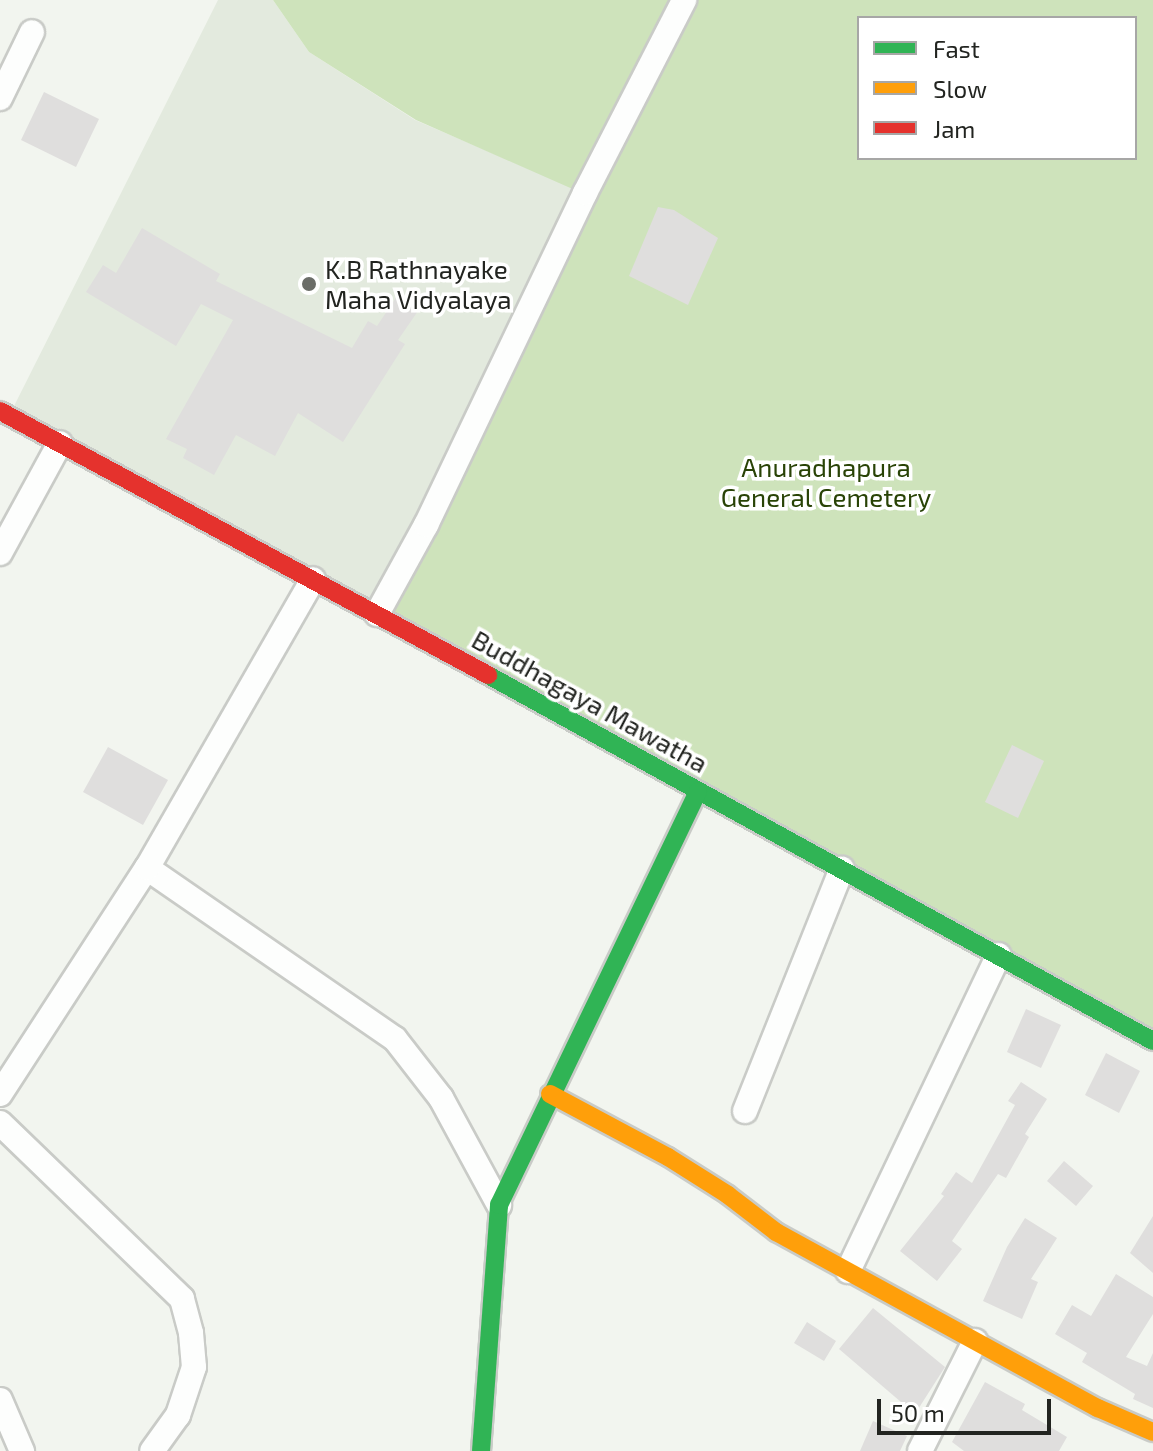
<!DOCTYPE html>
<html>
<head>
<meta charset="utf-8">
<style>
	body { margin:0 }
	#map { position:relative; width:1153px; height:1451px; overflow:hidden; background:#f2f5ef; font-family:"Exo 2",sans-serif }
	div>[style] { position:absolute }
	.built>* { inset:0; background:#e3eade }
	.green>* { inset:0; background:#cee3bb }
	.building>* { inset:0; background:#dfdedd }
	.roads { filter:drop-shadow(2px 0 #c9cbc7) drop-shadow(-2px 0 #c9cbc7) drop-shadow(0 2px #c9cbc7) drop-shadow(0 -2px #c9cbc7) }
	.street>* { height:24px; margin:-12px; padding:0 12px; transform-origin:12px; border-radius:12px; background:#fdfefd }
	.fast>* { height:18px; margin:-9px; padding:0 9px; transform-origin:9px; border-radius:9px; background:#30b455 }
	.slow>* { height:18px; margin:-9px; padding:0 9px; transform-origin:9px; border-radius:9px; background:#ff9f0a }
	.jam>* { height:18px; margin:-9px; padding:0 9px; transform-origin:9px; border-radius:9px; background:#e5322d }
	.dots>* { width:22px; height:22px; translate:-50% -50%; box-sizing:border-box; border:4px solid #fff; border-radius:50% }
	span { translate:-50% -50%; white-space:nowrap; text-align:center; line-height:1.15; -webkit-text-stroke:7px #fff; paint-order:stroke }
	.poi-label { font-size:26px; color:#222420 }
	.left { translate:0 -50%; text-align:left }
	.park-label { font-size:26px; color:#294306 }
	.street-label { font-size:26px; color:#222420 }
	.legend { position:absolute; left:857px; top:16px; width:280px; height:144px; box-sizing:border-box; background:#fff; border:2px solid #a7a7a6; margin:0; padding:10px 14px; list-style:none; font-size:24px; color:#222420 }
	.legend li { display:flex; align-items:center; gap:16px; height:40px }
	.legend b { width:40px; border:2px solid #a7a7a6 }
	.scale { position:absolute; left:877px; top:1399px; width:174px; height:36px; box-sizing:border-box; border:4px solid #222420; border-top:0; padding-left:10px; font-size:24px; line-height:28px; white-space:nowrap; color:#222420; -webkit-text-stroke:6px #fff; paint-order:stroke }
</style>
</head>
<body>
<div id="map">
	<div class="built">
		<div style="clip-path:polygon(218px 0,273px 0,309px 52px,415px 120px,585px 193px,377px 614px,9px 416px)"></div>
	</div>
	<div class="green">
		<div style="clip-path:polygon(evenodd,273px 0,1153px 0,1153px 1038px,377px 614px,584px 194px,416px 120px,309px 52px,273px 0,859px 18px,1135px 18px,1135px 158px,859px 158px,859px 18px)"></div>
	</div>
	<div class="building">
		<div style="clip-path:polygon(44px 92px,99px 119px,76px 167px,21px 140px)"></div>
		<div style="clip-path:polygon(658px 207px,674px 210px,718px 238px,688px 305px,629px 276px)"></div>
		<div style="clip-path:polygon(142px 228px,220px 274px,216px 281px,352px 348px,368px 321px,377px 326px,397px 296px,418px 311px,398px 340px,405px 344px,343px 442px,298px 413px,275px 456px,236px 435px,214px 475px,183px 458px,187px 449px,166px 439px,233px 320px,201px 304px,176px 346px,86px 292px,103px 265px,116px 273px)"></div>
		<div style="clip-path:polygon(1012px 745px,1044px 761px,1018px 818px,985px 802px)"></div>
		<div style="clip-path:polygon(108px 747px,168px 780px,143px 825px,83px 792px)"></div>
		<div style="clip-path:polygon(1026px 1009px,1061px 1025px,1041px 1068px,1007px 1052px)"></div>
		<div style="clip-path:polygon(1106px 1053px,1140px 1071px,1119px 1113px,1085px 1095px)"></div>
		<div style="clip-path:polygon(1021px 1082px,1047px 1099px,1025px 1134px,1029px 1137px,1006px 1178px,998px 1174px,952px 1241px,962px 1249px,937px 1281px,900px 1251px,944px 1196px,941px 1194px,956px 1172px,972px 1183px,1015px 1105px,1008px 1101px)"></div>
		<div style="clip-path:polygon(1064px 1161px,1093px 1186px,1076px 1206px,1047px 1181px)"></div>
		<div style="clip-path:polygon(1153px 1216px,1153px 1273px,1130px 1253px)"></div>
		<div style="clip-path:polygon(1025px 1218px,1057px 1238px,1031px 1279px,1038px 1282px,1022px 1319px,983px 1301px,1007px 1247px)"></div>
		<div style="clip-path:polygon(1116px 1274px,1153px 1297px,1153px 1314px,1126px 1357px,1147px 1366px,1153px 1353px,1153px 1408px,1133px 1399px,1135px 1394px,1082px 1362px,1087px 1353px,1055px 1334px,1072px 1305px,1091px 1316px)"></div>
		<div style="clip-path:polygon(873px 1308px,945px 1367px,915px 1414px,839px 1349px)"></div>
		<div style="clip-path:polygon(807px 1322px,836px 1341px,824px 1361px,794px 1343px)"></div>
		<div style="clip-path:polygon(985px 1382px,1025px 1404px,1022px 1410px,1067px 1437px,1059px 1451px,964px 1451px,952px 1442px)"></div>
		<div style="clip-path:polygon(873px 1421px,907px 1436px,900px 1451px,860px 1451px)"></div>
	</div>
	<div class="roads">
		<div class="street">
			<div style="left:0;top:98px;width:73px;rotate:-64.1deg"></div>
			<div style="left:0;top:553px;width:125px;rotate:-61.4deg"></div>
			<div style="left:377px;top:614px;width:102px;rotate:-61.2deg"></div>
			<div style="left:426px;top:525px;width:368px;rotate:-64.4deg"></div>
			<div style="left:585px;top:193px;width:217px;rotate:-62.8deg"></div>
			<div style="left:147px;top:868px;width:301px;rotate:34.6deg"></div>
			<div style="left:395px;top:1039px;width:75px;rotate:52.1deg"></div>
			<div style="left:441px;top:1098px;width:122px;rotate:61.5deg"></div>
			<div style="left:0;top:1094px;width:270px;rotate:-57deg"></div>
			<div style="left:147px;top:868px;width:333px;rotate:-60.1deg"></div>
			<div style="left:745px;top:1111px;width:261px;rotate:-68.2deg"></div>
			<div style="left:0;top:1123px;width:253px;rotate:44deg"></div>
			<div style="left:182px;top:1299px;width:35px;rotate:75deg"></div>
			<div style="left:191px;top:1333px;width:34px;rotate:85deg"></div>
			<div style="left:194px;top:1367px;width:51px;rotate:108.4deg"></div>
			<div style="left:178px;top:1415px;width:44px;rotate:125.8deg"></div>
			<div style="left:848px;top:1271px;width:350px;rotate:-64.5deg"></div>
			<div style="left:0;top:1400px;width:56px;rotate:66.7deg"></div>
			<div style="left:920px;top:1451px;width:123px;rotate:-63.4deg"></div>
		</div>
		<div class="fast">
			<div style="left:488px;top:675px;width:759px;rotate:28.83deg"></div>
			<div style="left:481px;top:1451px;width:247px;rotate:-85.8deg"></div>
			<div style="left:499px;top:1205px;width:459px;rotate:-64.3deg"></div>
		</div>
		<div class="slow">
			<div style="left:550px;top:1094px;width:134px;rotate:28.1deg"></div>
			<div style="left:668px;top:1157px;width:71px;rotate:32.3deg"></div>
			<div style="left:728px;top:1195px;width:61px;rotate:37.6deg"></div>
			<div style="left:776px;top:1232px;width:367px;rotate:28.7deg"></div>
			<div style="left:1098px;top:1408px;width:60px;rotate:23.6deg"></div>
		</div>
		<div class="jam">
			<div style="left:0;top:411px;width:555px;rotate:28.41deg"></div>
		</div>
	</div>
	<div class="dots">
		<div style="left:309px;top:284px;background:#6b6d68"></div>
	</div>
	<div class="poi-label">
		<span class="left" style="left:325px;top:284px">K.B Rathnayake<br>Maha Vidyalaya</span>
	</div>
	<div class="park-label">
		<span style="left:826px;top:482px">Anuradhapura<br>General Cemetery</span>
	</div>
	<div class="street-label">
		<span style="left:590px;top:701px;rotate:29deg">Buddhagaya Mawatha</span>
	</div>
	<ul class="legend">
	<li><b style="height:10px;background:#30b455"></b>Fast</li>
	<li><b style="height:10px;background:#ff9f0a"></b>Slow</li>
	<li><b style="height:10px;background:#e5322d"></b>Jam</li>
	</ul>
	<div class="scale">50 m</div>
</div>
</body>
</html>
